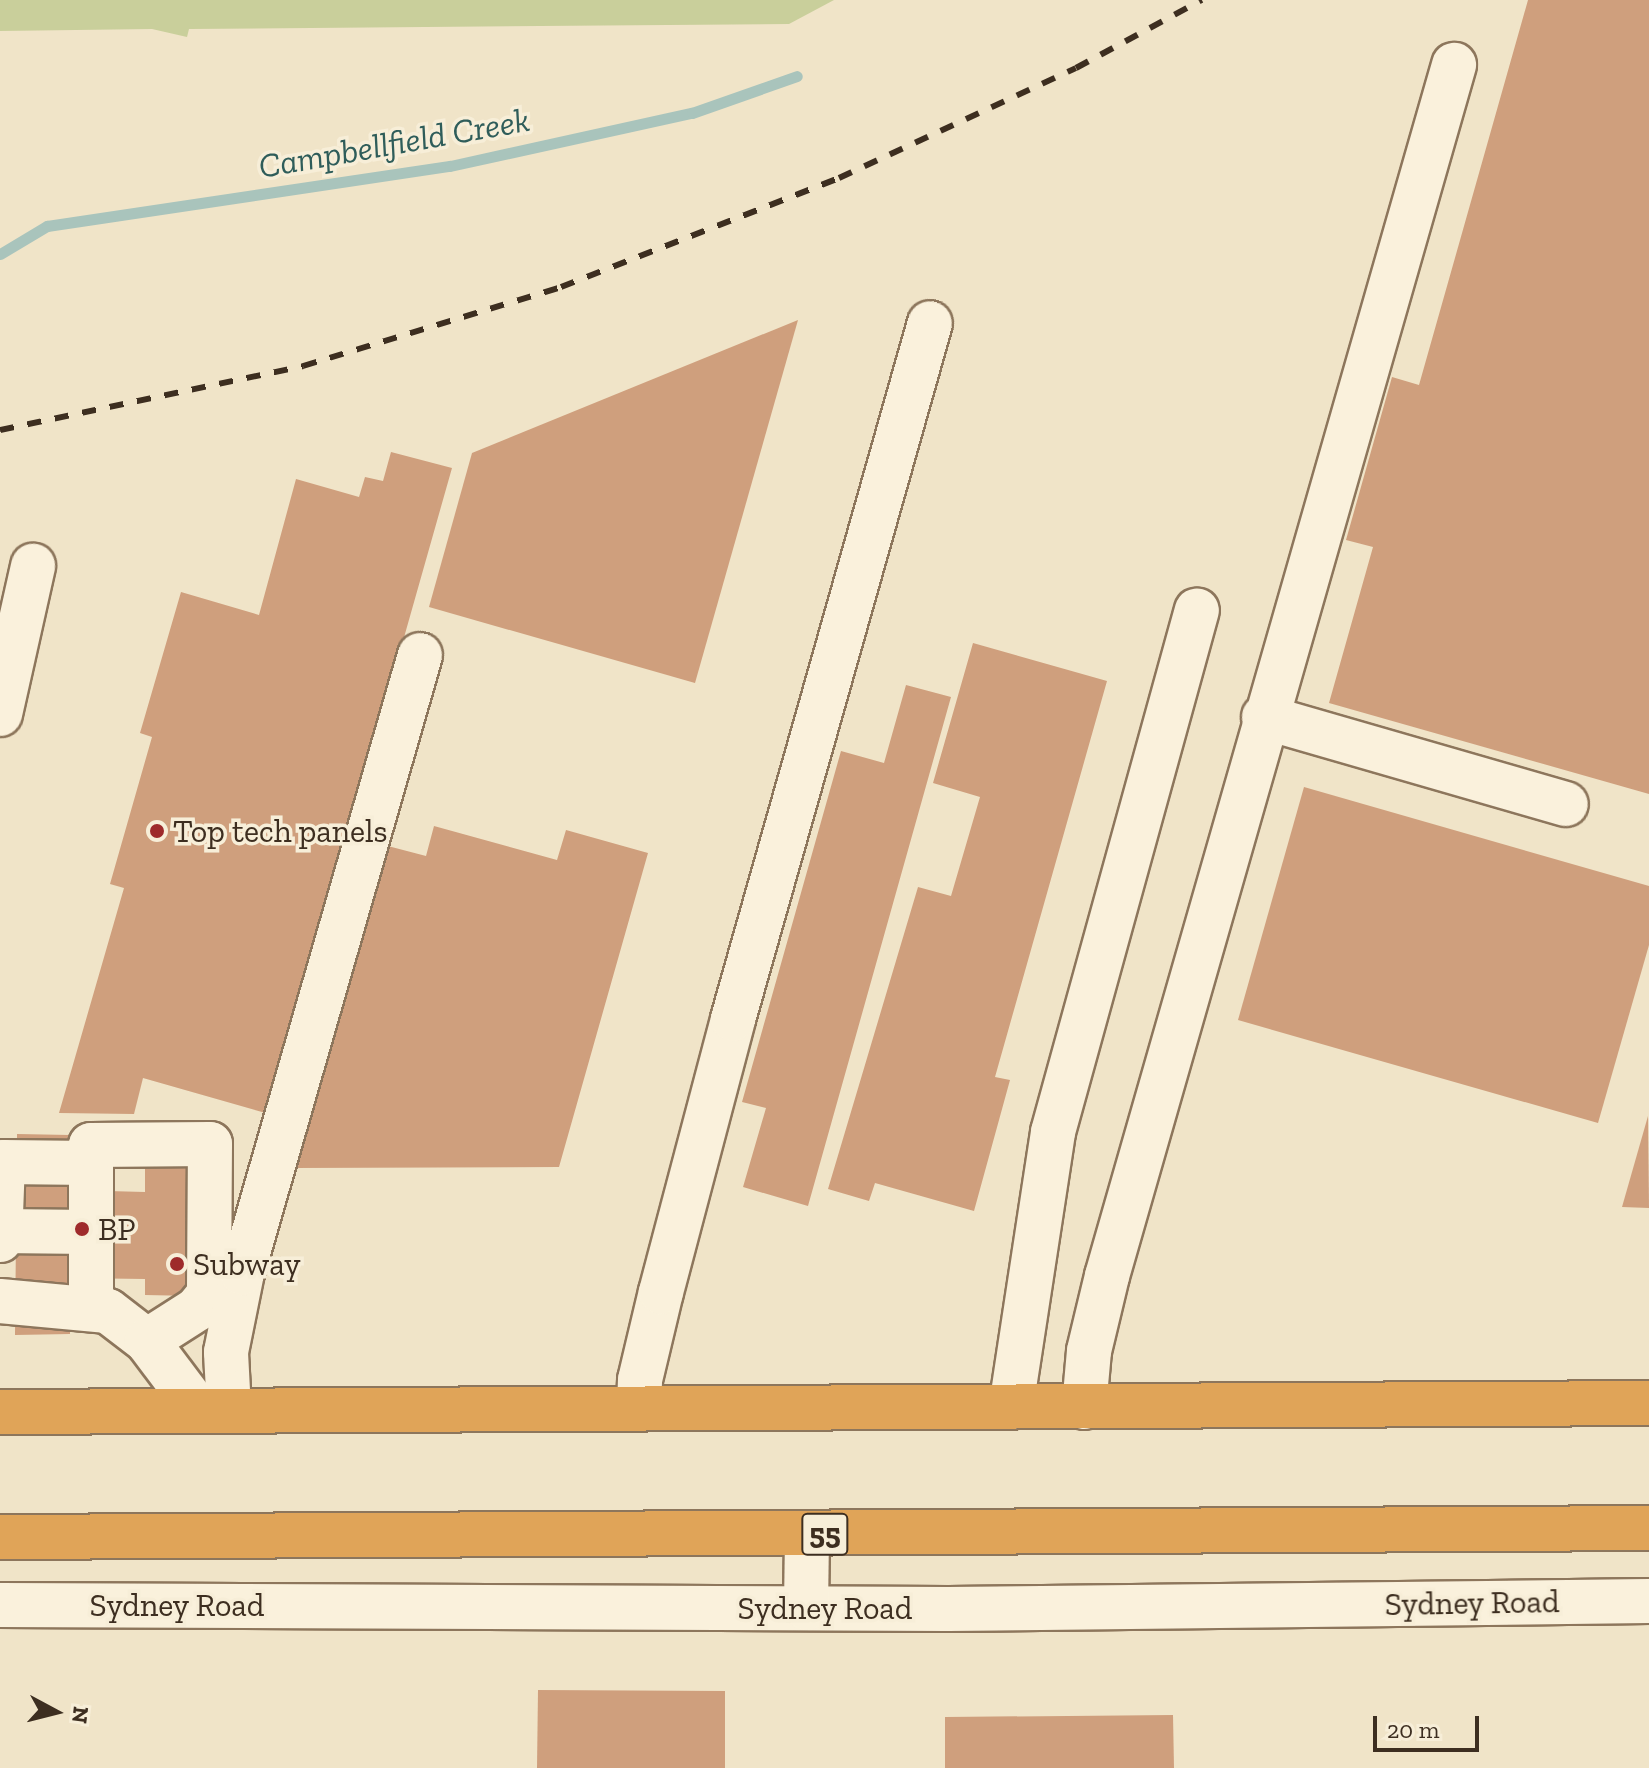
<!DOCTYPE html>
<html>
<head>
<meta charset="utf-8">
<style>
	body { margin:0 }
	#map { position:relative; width:1649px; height:1768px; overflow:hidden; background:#f0e4c8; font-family:"Zilla Slab",serif }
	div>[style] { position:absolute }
	.green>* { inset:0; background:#c9cf9b }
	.stream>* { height:11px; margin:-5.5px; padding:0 5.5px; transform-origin:5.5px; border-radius:5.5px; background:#a9c4bc }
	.building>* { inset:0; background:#cf9f7d }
	.roads { filter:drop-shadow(2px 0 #8d765c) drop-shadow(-2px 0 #8d765c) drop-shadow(0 2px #8d765c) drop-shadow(0 -2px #8d765c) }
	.minor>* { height:44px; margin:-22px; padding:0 22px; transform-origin:22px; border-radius:22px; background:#faf1dc }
	.highway>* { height:44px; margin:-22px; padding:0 22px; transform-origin:22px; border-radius:22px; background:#e0a458 }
	.rail>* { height:6px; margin-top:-3px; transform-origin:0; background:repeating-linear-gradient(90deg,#3d2e20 0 14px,transparent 0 28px) }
	.dots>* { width:22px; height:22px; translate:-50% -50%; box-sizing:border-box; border:4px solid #f7eed8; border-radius:50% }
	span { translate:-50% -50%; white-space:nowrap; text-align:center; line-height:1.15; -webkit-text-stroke:7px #f7eed8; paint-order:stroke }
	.shield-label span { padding:2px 6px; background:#f7eed8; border:2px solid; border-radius:6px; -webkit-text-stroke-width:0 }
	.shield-label { font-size:30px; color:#3d2e20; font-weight:700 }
	.poi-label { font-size:32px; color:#3d2e20 }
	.left { translate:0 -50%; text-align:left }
	.street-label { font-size:32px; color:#3d2e20 }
	.water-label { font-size:34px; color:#2f5d5a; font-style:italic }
	.north { position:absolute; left:16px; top:1672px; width:80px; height:80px; -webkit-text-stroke:6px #f7eed8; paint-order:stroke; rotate:97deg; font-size:22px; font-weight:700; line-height:32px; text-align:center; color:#3d2e20 }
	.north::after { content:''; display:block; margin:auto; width:28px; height:36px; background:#3d2e20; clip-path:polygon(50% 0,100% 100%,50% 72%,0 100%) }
	.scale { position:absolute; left:1373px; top:1716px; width:106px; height:36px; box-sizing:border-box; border:4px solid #3d2e20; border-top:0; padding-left:10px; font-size:24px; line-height:28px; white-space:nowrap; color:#3d2e20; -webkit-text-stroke:6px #f7eed8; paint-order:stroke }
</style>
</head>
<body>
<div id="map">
	<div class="green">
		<div style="clip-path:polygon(0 0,834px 0,789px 24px,189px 29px,187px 37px,152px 29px,0 31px)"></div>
	</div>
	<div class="stream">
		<div style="left:0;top:254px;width:55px;rotate:-30.8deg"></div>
		<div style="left:47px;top:226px;width:407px;rotate:-8.5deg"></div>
		<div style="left:450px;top:166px;width:248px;rotate:-12.4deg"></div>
		<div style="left:692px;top:113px;width:111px;rotate:-19.4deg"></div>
	</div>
	<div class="building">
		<div style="clip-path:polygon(1528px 0,1649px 0,1649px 794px,1329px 703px,1373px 547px,1346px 540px,1392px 377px,1419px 385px)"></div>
		<div style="clip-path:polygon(798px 320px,695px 683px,429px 607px,472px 453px)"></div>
		<div style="clip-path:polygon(391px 452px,452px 468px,269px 1114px,143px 1078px,134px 1114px,59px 1113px,124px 888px,110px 884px,152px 737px,140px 733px,181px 592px,259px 615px,296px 479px,359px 497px,365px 477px,383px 481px)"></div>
		<div style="clip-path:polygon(973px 643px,1107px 681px,995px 1077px,1010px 1080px,974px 1211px,875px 1183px,869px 1201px,828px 1189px,918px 887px,951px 896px,980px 797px,933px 783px)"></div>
		<div style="clip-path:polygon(906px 685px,951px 697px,808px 1206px,743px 1187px,766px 1108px,742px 1102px,841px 751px,884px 763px)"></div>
		<div style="clip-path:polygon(1304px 787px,1649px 886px,1649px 945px,1598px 1123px,1238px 1020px)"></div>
		<div style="clip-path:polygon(434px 826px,557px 860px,566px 830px,648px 853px,559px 1167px,293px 1168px,384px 845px,426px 856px)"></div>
		<div style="clip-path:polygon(1648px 1116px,1649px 1208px,1622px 1207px)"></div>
		<div style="clip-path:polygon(17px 1134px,70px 1135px,70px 1190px,145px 1192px,145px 1154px,202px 1154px,194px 1296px,145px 1295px,145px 1279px,71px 1278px,70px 1334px,15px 1335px)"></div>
		<div style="clip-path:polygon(538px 1690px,725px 1691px,725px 1768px,537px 1768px)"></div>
		<div style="clip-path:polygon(1173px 1715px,1174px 1768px,945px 1768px,945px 1717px)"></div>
	</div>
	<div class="roads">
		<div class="minor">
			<div style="left:0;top:714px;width:152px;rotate:-77.4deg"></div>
			<div style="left:1264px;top:717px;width:314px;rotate:16.1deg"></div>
			<div style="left:0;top:1231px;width:91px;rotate:0.6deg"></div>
			<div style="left:0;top:1240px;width:78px;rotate:-87.8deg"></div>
			<div style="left:3px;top:1162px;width:88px;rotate:0.7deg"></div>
			<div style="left:0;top:1301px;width:108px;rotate:5.3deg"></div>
			<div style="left:108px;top:1311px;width:49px;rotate:37.6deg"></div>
			<div style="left:147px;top:1341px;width:86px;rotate:53deg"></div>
			<div style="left:91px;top:1306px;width:161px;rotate:-90deg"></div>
			<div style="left:91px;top:1145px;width:119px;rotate:-0.5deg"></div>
			<div style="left:210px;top:1144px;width:150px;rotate:90.4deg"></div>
			<div style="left:209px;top:1294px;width:19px;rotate:129deg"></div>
			<div style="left:197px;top:1309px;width:59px;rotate:147.4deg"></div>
			<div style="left:1011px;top:1407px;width:278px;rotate:-81.3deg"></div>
			<div style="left:1053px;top:1132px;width:541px;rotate:-74.58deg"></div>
			<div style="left:1084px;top:1407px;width:56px;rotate:-84.9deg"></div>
			<div style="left:1089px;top:1351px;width:77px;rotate:-76.5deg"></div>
			<div style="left:1107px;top:1276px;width:1260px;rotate:-74.01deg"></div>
			<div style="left:639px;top:1408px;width:28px;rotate:-88deg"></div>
			<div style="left:640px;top:1380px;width:90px;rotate:-76.6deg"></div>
			<div style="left:661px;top:1292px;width:282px;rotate:-75.2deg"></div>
			<div style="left:733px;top:1019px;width:723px;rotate:-74.2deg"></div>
			<div style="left:229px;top:1410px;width:58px;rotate:-93deg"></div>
			<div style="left:226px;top:1352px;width:81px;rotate:-78.6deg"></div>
			<div style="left:242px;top:1273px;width:643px;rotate:-73.93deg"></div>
			<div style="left:0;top:1605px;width:948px;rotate:0.24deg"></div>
			<div style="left:948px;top:1609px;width:701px;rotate:-0.65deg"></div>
			<div style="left:806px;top:1608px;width:74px;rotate:-89.2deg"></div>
		</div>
		<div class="highway">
			<div style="left:0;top:1412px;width:1649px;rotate:-0.31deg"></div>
			<div style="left:0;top:1537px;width:1649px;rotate:-0.31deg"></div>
		</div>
	</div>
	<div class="rail">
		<div style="left:0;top:430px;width:310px;rotate:-11.9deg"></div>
		<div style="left:303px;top:366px;width:270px;rotate:-17deg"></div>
		<div style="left:561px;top:287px;width:299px;rotate:-21.4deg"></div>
		<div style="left:839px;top:178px;width:261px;rotate:-24.9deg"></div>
		<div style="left:1076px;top:68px;width:143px;rotate:-28.4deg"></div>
	</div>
	<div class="dots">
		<div style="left:157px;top:831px;background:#9e2a2b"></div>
		<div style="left:82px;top:1229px;background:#9e2a2b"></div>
		<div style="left:177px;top:1264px;background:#9e2a2b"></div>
	</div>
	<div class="shield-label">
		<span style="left:825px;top:1534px">55</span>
	</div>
	<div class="poi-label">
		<span class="left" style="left:173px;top:831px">Top tech panels</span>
		<span class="left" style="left:98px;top:1229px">BP</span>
		<span class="left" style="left:193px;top:1264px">Subway</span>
	</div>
	<div class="street-label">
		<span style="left:1472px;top:1603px;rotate:-1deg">Sydney Road</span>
		<span style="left:177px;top:1605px">Sydney Road</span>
		<span style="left:825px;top:1608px">Sydney Road</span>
	</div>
	<div class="water-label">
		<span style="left:394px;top:143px;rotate:-10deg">Campbellfield Creek</span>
	</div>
	<div class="north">N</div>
	<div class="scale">20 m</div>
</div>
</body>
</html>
